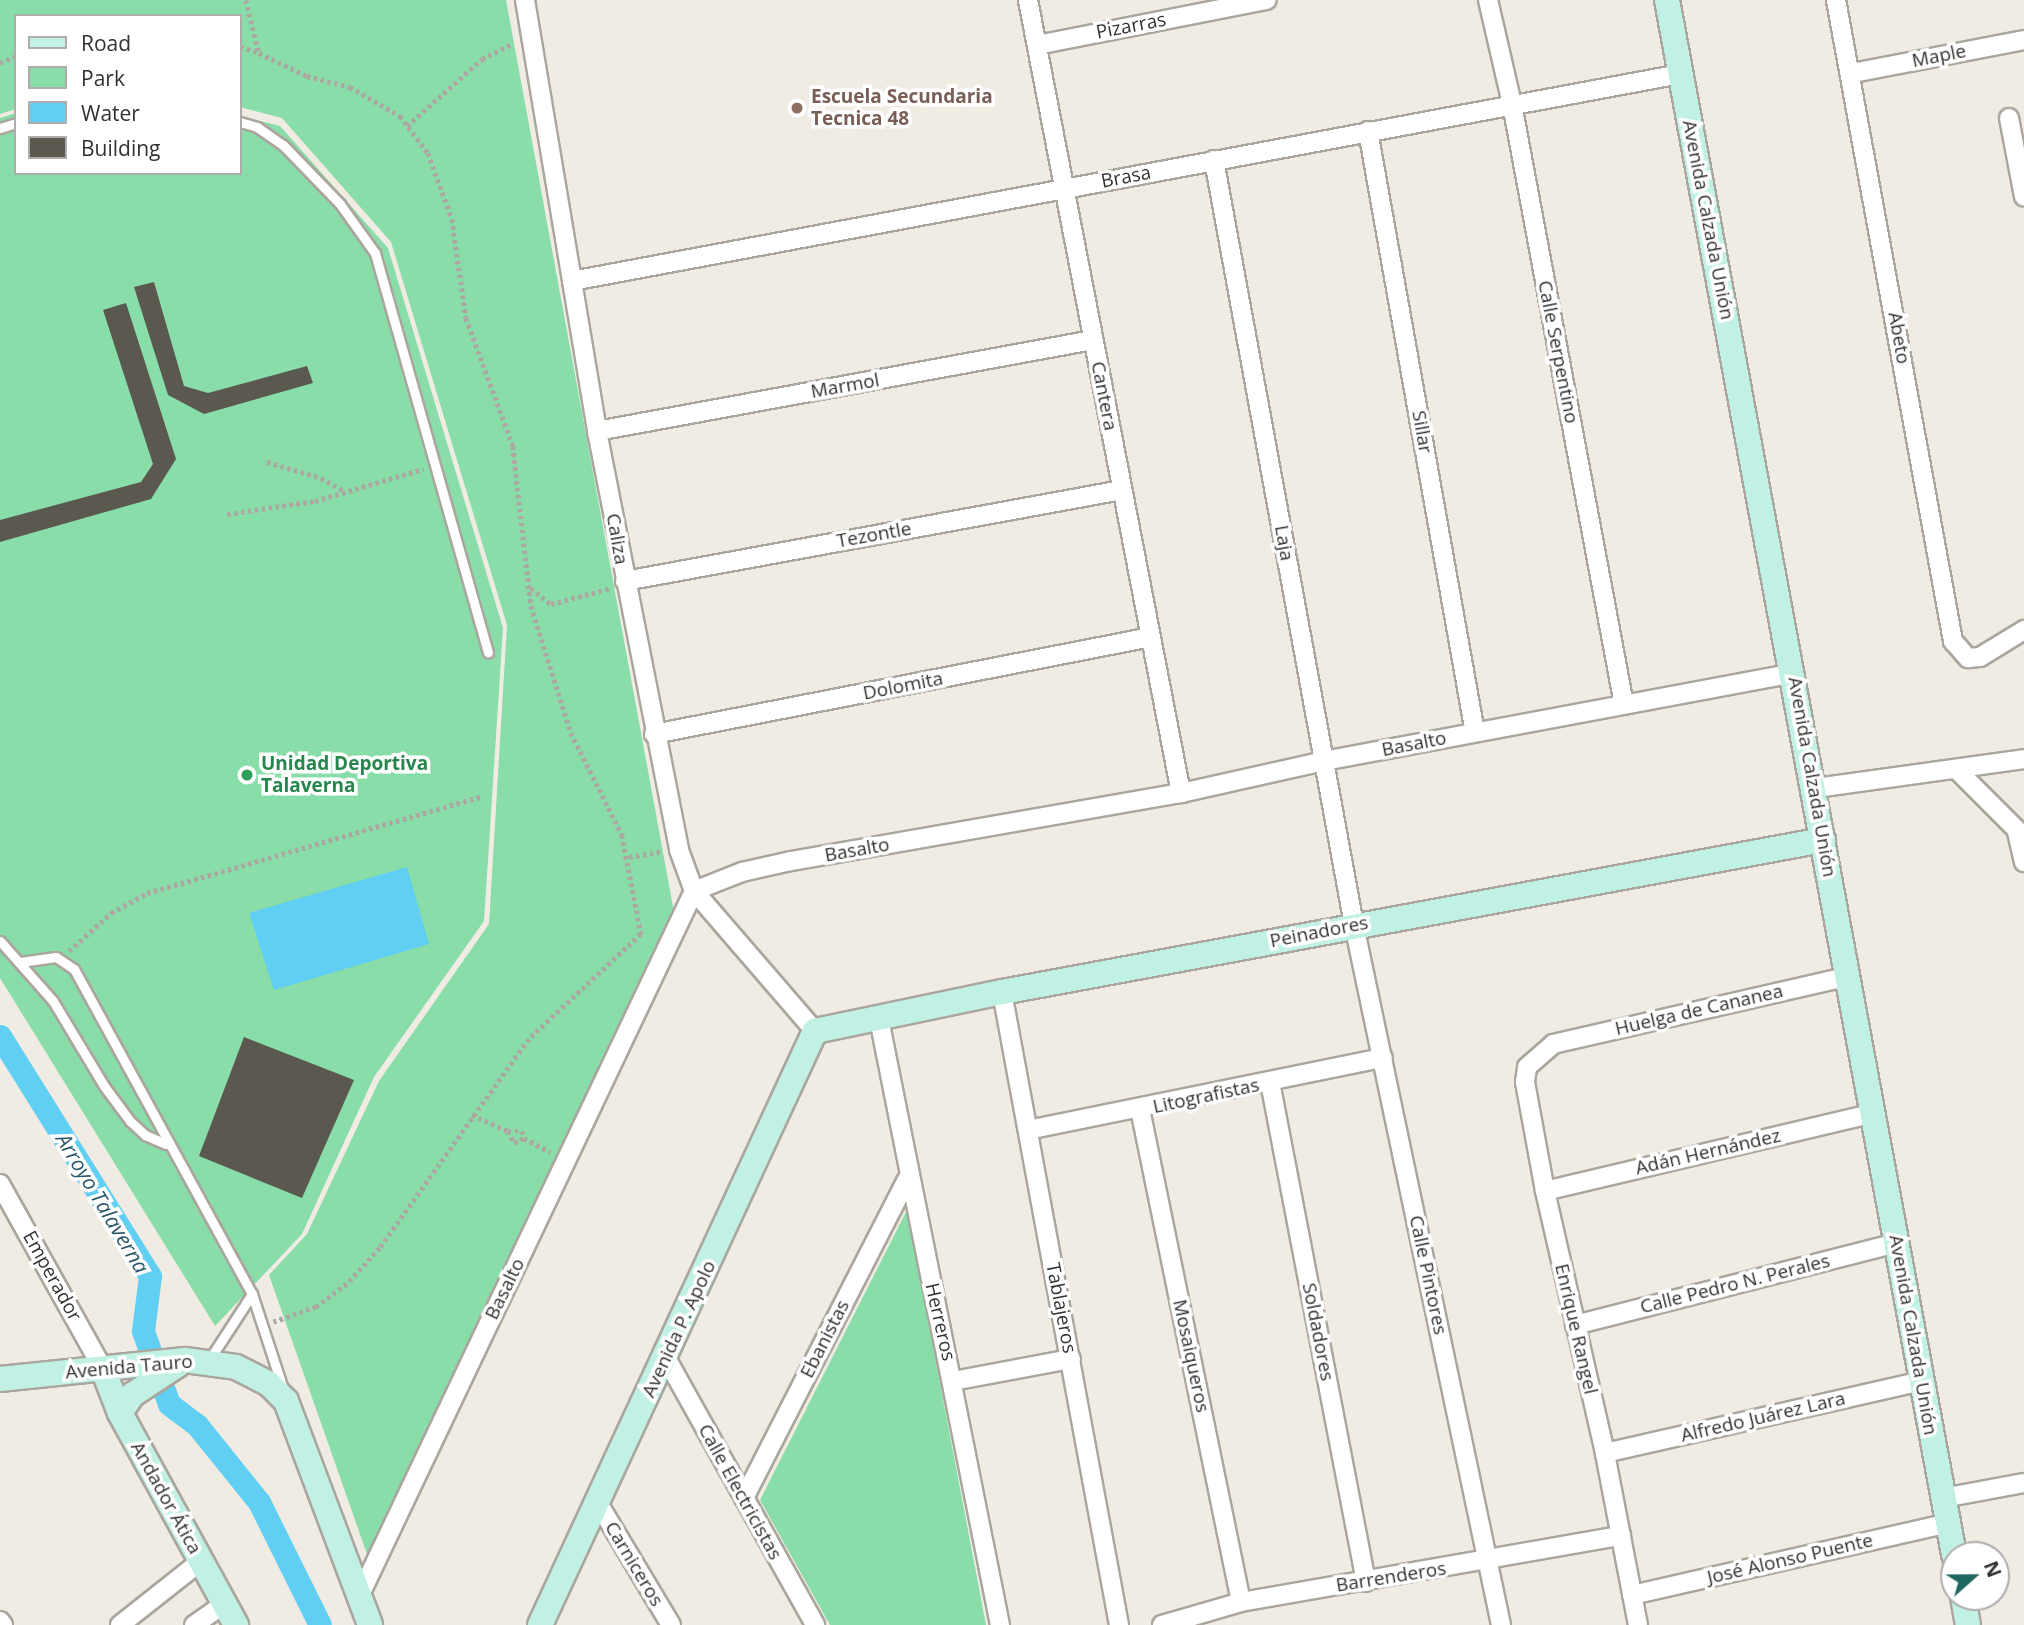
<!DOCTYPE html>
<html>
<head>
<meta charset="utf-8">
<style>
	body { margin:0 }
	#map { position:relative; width:2024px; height:1625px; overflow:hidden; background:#f1ece3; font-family:"Open Sans",sans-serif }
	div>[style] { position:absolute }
	.green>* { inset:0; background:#88dda8 }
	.water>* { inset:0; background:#61cff3 }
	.canal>* { height:23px; margin:-11.5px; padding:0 11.5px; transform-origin:11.5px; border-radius:11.5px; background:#61cff3 }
	.building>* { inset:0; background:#5b5850 }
	.path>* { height:4.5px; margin-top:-2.25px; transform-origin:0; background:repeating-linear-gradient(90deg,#aca8a1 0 3.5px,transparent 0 7px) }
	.roads { filter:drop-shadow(2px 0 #aaa69d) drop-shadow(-2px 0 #aaa69d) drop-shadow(0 2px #aaa69d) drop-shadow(0 -2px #aaa69d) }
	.lane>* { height:9px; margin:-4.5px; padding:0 4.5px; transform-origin:4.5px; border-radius:4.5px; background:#fff }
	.street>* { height:18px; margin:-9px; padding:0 9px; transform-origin:9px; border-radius:9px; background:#fff }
	.secondary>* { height:24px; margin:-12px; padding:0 12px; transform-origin:12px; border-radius:12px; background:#c1f1e5 }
	.dots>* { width:19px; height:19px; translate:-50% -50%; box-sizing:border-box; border:4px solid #fff; border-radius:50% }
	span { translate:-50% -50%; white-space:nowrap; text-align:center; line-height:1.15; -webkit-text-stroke:7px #fff; paint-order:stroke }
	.street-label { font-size:19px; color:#34322f }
	.education-label { font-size:19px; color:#785e54; font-weight:700 }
	.left { translate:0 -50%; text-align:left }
	.leisure-label { font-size:19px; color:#27864d; font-weight:700 }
	.water-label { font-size:21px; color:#295767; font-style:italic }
	.legend { position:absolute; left:14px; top:14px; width:228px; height:161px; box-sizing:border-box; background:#fff; border:2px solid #aeadac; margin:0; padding:9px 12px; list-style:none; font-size:21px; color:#34322f }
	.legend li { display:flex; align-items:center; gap:14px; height:35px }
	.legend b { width:35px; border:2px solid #aeadac }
	.north { position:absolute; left:1940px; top:1541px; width:70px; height:70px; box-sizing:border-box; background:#fff; border:2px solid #aeadac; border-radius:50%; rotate:69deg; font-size:19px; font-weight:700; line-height:28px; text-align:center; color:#34322f }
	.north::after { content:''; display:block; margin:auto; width:24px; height:32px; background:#1f6860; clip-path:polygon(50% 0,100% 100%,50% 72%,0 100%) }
</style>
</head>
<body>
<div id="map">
	<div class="green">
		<div style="clip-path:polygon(0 0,506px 0,674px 912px,368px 1557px,269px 1275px,307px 1234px,379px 1081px,489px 924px,507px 625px,391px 242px,282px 118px,240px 107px,240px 16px,16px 16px,16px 109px,0 114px)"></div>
		<div style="clip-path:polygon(16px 113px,16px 173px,240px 173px,240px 116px,280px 126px,388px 248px,503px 628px,484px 921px,374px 1077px,302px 1234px,215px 1326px,0 978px,0 118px)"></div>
		<div style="clip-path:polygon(907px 1210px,986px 1625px,830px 1625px,760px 1500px)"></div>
	</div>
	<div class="water">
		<div style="clip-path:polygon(407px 867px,429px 944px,274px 990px,249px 913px)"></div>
	</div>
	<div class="canal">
		<div style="left:0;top:1036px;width:283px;rotate:58deg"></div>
		<div style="left:150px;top:1276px;width:55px;rotate:97.3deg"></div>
		<div style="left:143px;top:1331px;width:77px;rotate:70.4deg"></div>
		<div style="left:169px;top:1404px;width:35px;rotate:37deg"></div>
		<div style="left:197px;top:1425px;width:99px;rotate:51.2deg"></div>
		<div style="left:259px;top:1502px;width:137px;rotate:63.6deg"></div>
	</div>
	<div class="building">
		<div style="clip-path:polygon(154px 282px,184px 386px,208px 393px,307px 366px,313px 383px,204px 414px,168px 395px,134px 287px)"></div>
		<div style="clip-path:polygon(126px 303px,176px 459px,151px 499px,0 542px,0 520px,141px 482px,153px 464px,103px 310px)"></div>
		<div style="clip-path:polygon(244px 1037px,354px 1080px,302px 1198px,199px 1156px)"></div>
	</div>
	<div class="path">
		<div style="left:246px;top:0;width:55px;rotate:76.2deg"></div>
		<div style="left:259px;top:53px;width:53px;rotate:25.6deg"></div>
		<div style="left:307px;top:76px;width:44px;rotate:14.3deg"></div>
		<div style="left:350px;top:87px;width:58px;rotate:30.1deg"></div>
		<div style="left:400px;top:116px;width:46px;rotate:52.9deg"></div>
		<div style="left:428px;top:153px;width:70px;rotate:70deg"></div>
		<div style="left:452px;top:219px;width:100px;rotate:82deg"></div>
		<div style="left:466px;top:318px;width:136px;rotate:69.8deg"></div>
		<div style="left:513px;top:446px;width:161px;rotate:83.6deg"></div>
		<div style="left:531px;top:606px;width:133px;rotate:72.5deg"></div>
		<div style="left:571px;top:733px;width:114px;rotate:63.4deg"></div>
		<div style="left:622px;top:835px;width:101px;rotate:79.1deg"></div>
		<div style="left:641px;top:934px;width:154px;rotate:136.8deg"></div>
		<div style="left:529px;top:1039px;width:257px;rotate:125.5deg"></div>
		<div style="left:380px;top:1248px;width:49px;rotate:132.5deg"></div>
		<div style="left:347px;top:1284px;width:39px;rotate:143deg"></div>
		<div style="left:316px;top:1307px;width:45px;rotate:160.3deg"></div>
		<div style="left:240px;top:47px;width:19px;rotate:16deg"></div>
		<div style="left:0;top:63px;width:17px;rotate:-24deg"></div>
		<div style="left:407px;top:126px;width:101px;rotate:-41.8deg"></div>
		<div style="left:482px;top:59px;width:35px;rotate:-27deg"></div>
		<div style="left:267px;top:462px;width:56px;rotate:16.5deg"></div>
		<div style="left:321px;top:478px;width:26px;rotate:29deg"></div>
		<div style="left:227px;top:514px;width:89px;rotate:-8.4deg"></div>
		<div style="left:315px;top:501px;width:113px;rotate:-16.5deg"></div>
		<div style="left:531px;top:588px;width:26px;rotate:39deg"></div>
		<div style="left:551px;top:604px;width:62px;rotate:-14.9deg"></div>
		<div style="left:629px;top:857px;width:33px;rotate:-9deg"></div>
		<div style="left:69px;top:951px;width:57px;rotate:-42.1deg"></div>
		<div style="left:111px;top:913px;width:41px;rotate:-29.1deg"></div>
		<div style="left:147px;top:893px;width:347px;rotate:-16.1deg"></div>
		<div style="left:472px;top:1115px;width:39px;rotate:24deg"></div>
		<div style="left:508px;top:1131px;width:14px"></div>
		<div style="left:522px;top:1131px;width:7px;rotate:74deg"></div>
		<div style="left:524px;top:1138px;width:30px;rotate:28deg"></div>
		<div style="left:508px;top:1131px;width:13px;rotate:63deg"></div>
		<div style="left:514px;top:1143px;width:11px;rotate:-27deg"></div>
	</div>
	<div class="roads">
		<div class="lane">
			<div style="left:240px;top:122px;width:18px;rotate:16deg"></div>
			<div style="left:257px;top:127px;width:32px;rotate:35deg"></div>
			<div style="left:283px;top:145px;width:82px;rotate:46deg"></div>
			<div style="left:340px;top:204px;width:60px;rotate:54.5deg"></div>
			<div style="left:375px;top:253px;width:415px;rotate:74.2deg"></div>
			<div style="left:0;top:128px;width:17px;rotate:-17deg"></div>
			<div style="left:0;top:941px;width:80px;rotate:48.5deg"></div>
			<div style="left:53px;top:1001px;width:99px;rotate:59deg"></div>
			<div style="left:104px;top:1086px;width:44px;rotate:53.4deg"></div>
			<div style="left:130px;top:1121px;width:21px;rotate:43deg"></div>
			<div style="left:145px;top:1135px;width:23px;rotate:23deg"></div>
			<div style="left:20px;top:962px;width:36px;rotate:-8deg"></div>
			<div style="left:56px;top:957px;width:22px;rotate:34deg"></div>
			<div style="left:74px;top:969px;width:371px;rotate:61.3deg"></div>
			<div style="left:252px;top:1294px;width:97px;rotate:71.9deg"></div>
			<div style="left:209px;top:1360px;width:79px;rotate:-56.9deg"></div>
		</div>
		<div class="street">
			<div style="left:525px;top:0;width:437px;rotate:80.5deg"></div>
			<div style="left:597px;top:431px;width:427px;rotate:78.9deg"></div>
			<div style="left:679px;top:850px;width:44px;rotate:69.9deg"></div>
			<div style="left:694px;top:891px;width:185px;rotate:49.2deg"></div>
			<div style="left:1028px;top:0;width:808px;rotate:79.08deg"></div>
			<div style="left:1488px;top:0;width:107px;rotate:77deg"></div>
			<div style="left:1512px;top:104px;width:611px;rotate:79.44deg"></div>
			<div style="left:1836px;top:0;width:652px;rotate:79.66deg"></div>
			<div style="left:1953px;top:641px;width:23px;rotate:49deg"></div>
			<div style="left:1968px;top:658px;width:12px;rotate:-5deg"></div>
			<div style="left:1980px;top:657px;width:52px;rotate:-31.5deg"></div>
			<div style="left:1037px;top:45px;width:234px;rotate:-11.1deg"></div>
			<div style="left:1853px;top:73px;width:174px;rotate:-10.9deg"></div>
			<div style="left:2009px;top:118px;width:80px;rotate:79.2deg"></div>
			<div style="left:1368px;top:131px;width:611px;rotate:79.92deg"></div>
			<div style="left:1214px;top:160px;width:778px;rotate:79.63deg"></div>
			<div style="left:1354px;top:925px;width:715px;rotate:78.14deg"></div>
			<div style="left:572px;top:281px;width:1127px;rotate:-10.58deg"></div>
			<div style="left:597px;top:431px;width:504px;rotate:-10.4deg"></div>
			<div style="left:625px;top:581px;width:505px;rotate:-10.38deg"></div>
			<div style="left:654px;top:734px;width:506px;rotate:-11.04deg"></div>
			<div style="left:1957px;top:770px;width:95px;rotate:45deg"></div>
			<div style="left:1816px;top:788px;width:210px;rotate:-7.9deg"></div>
			<div style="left:2017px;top:832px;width:31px;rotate:77deg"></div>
			<div style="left:1002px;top:992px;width:644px;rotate:79.53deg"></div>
			<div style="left:879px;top:1019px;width:618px;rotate:78.71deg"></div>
			<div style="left:1270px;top:1082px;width:509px;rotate:79.13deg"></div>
			<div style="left:1140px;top:1109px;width:503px;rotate:78.42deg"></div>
			<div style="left:1028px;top:1130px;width:362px;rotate:-11.5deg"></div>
			<div style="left:0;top:1184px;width:212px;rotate:60.9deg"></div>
			<div style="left:1545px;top:1191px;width:335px;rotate:-13.3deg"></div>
			<div style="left:1575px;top:1325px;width:331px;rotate:-14.3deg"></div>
			<div style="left:666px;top:1358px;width:306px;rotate:60.8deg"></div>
			<div style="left:953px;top:1381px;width:120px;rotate:-10.6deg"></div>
			<div style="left:1605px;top:1453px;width:324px;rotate:-12.8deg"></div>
			<div style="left:744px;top:1498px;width:358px;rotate:-62.9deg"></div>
			<div style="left:1943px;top:1498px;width:82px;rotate:-10.5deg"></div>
			<div style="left:598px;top:1503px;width:142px;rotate:59.1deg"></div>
			<div style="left:1632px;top:1595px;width:324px;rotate:-12.8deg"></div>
			<div style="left:358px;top:1599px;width:784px;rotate:-64.61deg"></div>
			<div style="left:694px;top:891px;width:52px;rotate:-21.6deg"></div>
			<div style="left:742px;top:872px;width:50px;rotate:-12.7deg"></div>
			<div style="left:791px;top:861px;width:396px;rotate:-9.9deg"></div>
			<div style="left:1181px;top:793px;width:147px;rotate:-12.6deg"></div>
			<div style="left:1324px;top:761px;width:477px;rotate:-10.6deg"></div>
			<div style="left:0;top:1621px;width:5px;rotate:53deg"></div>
			<div style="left:120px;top:1625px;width:103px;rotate:-38.3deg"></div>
			<div style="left:194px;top:1625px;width:37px;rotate:-35deg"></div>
			<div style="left:1162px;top:1625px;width:82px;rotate:-16.2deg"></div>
			<div style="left:1241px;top:1602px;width:386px;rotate:-9.9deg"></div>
			<div style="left:1638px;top:1625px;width:175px;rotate:-100.9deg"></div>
			<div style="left:1605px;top:1453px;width:269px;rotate:-102.9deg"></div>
			<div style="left:1545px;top:1191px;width:111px;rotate:-100.4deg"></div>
			<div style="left:1525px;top:1082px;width:15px;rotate:-82deg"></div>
			<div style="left:1527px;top:1067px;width:35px;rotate:-41deg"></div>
			<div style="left:1553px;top:1044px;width:300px;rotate:-12.9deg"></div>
		</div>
		<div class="secondary">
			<div style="left:1667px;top:0;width:1581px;rotate:79.54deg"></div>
			<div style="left:103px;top:1369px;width:47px;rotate:68.9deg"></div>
			<div style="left:120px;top:1413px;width:242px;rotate:61.3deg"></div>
			<div style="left:0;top:1379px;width:186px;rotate:-5.9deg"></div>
			<div style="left:185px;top:1360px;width:51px;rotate:7.8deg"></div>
			<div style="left:236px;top:1367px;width:37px;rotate:27deg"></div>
			<div style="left:269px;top:1384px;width:24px;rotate:45deg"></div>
			<div style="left:286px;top:1401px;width:239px;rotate:69.4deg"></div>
			<div style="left:120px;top:1413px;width:22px;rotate:-56deg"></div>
			<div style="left:132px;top:1395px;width:56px;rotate:-33.4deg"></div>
			<div style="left:1963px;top:1597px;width:28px;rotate:80deg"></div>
			<div style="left:540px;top:1625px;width:655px;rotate:-65.16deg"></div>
			<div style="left:815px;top:1031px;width:191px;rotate:-11.8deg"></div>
			<div style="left:1002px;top:992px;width:835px;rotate:-10.49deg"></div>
		</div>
	</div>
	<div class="dots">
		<div style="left:797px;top:108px;background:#8d6e63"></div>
		<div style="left:247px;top:775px;background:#2e9e5b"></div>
	</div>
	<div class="street-label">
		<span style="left:1131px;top:26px;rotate:-11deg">Pizarras</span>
		<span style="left:1939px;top:56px;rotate:-11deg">Maple</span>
		<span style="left:1126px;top:177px;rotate:-11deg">Brasa</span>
		<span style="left:1708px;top:220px;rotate:79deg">Avenida Calzada Unión</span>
		<span style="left:1899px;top:338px;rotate:80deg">Abeto</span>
		<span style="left:1558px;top:352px;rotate:79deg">Calle Serpentino</span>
		<span style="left:845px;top:386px;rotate:-10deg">Marmol</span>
		<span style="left:1104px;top:396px;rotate:79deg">Cantera</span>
		<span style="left:1422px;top:432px;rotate:80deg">Sillar</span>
		<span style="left:874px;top:535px;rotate:-10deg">Tezontle</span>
		<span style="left:617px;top:539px;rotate:80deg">Caliza</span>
		<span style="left:1284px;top:543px;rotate:80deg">Laja</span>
		<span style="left:903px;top:686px;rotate:-11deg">Dolomita</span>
		<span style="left:1414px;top:744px;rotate:-11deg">Basalto</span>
		<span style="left:1812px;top:777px;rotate:80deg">Avenida Calzada Unión</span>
		<span style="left:857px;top:850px;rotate:-10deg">Basalto</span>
		<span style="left:1319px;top:932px;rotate:-11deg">Peinadores</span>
		<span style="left:1699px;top:1010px;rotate:-13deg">Huelga de Cananea</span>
		<span style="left:1206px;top:1096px;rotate:-12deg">Litografistas</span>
		<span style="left:1708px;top:1152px;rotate:-13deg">Adán Hernández</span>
		<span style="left:1428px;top:1275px;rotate:78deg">Calle Pintores</span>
		<span style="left:52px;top:1276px;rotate:61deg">Emperador</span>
		<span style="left:1735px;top:1284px;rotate:-14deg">Calle Pedro N. Perales</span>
		<span style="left:505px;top:1289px;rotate:-64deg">Basalto</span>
		<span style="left:1061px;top:1308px;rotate:79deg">Tablajeros</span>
		<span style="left:940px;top:1322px;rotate:77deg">Herreros</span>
		<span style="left:679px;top:1329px;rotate:-65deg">Avenida P. Apolo</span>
		<span style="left:1576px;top:1329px;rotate:77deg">Enrique Rangel</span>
		<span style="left:1318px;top:1332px;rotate:79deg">Soldadores</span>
		<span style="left:1913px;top:1335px;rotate:80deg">Avenida Calzada Unión</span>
		<span style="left:825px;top:1339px;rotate:-63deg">Ebanistas</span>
		<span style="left:1191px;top:1356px;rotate:78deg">Mosaiqueros</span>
		<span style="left:129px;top:1367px;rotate:-5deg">Avenida Tauro</span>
		<span style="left:1763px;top:1417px;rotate:-13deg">Alfredo Juárez Lara</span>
		<span style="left:740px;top:1492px;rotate:61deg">Calle Electricistas</span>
		<span style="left:166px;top:1498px;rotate:61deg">Andador Ática</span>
		<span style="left:1790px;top:1559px;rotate:-13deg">José Alonso Puente</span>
		<span style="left:634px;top:1564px;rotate:59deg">Carniceros</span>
		<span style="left:1391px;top:1577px;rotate:-9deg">Barrenderos</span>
	</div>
	<div class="education-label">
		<span class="left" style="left:811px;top:108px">Escuela Secundaria<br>Tecnica 48</span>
	</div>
	<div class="leisure-label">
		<span class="left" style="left:261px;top:775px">Unidad Deportiva<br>Talaverna</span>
	</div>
	<div class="water-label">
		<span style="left:103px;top:1203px;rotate:59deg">Arroyo Talaverna</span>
	</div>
	<ul class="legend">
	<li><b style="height:9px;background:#c1f1e5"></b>Road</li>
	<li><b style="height:19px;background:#88dda8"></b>Park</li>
	<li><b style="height:19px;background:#61cff3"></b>Water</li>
	<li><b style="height:19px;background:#5b5850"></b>Building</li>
	</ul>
	<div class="north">N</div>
</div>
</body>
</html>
